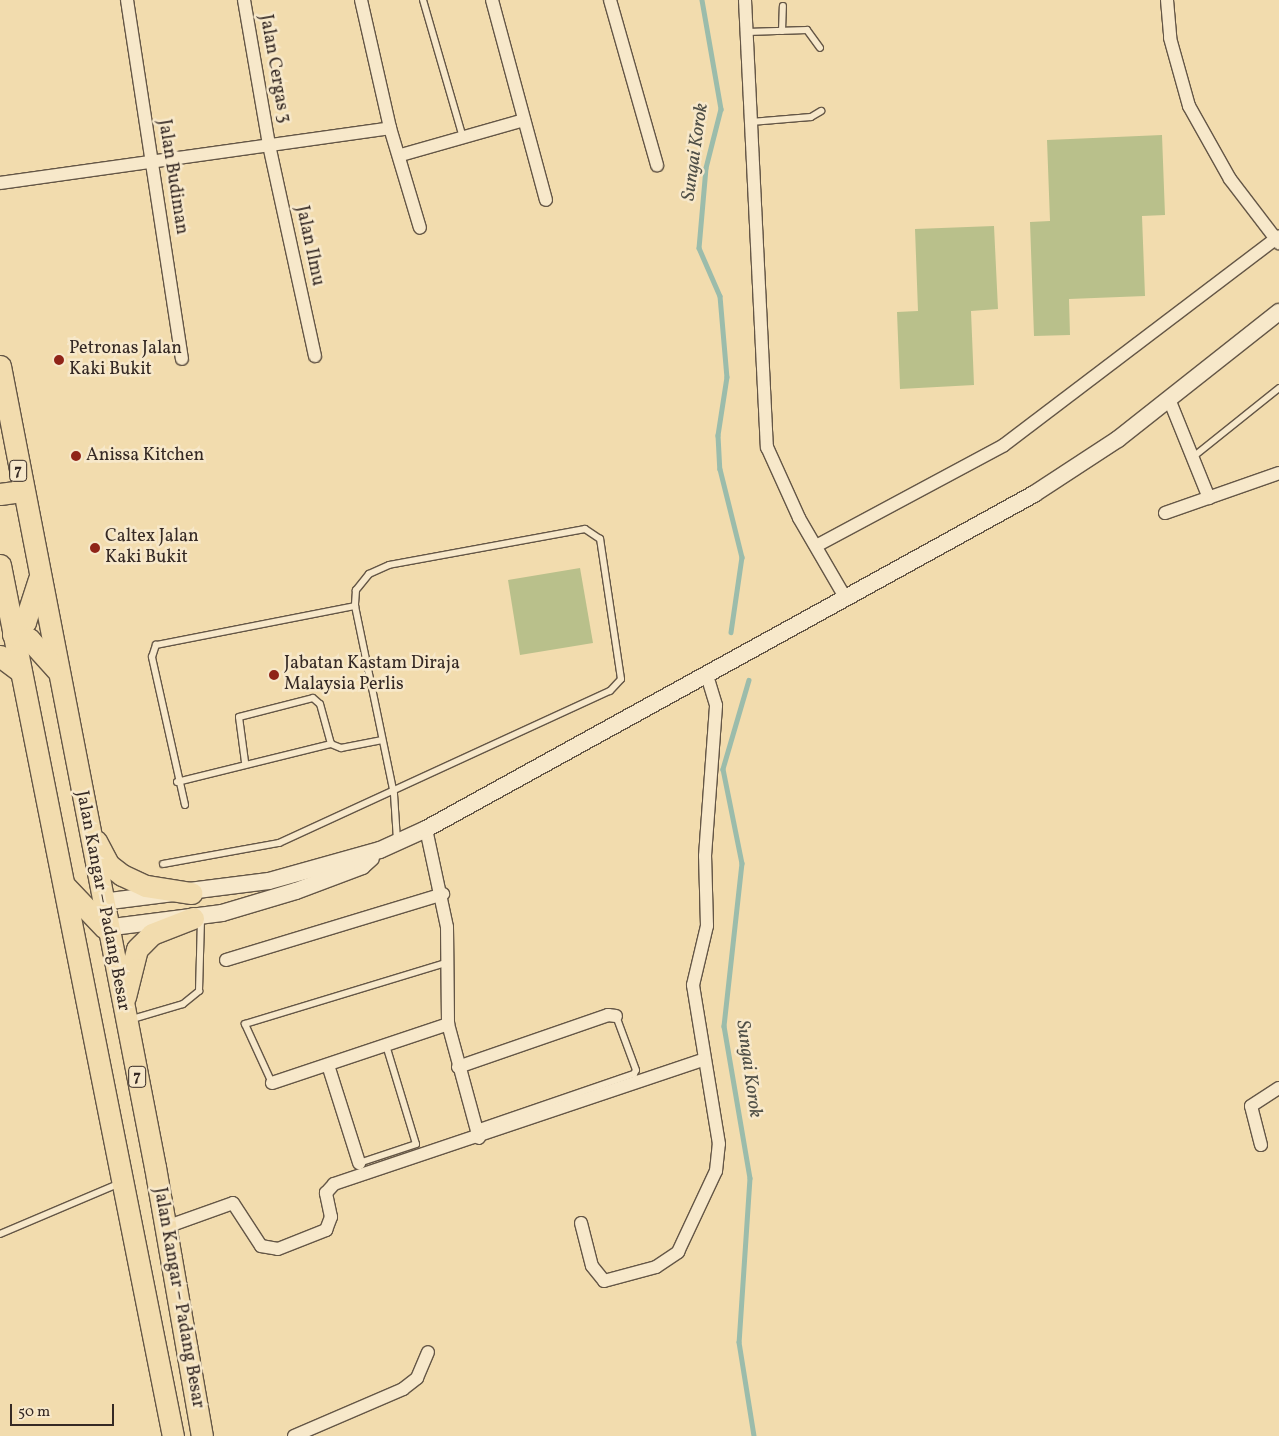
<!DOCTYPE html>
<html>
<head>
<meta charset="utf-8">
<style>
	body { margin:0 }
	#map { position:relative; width:1279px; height:1436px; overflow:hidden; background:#f2dcae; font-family:Vollkorn,serif }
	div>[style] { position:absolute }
	.green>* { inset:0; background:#b9c08b }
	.stream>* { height:4.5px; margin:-2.25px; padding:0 2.25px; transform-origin:2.25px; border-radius:2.25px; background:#9bbcab }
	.roads { filter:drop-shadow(1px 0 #645646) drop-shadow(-1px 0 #645646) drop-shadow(0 1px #645646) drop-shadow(0 -1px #645646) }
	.service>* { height:6px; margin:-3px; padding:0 3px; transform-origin:3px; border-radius:3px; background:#f7e8ca }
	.minor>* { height:12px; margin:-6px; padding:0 6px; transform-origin:6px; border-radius:6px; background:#f7e8ca }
	.tertiary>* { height:16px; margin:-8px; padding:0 8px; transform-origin:8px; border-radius:8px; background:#f7e8ca }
	.trunk>* { height:21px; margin:-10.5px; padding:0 10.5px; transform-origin:10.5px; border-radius:10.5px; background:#f2dcae }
	.dots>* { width:14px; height:14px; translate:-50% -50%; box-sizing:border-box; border:2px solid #f7e8ca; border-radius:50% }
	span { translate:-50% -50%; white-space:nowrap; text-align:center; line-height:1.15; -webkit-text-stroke:5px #f7e8ca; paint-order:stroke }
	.shield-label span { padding:1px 4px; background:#f7e8ca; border:1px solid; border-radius:4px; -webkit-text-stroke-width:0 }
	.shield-label { font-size:16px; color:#352924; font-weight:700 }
	.street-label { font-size:18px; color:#352924 }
	.poi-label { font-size:18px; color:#352924 }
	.left { translate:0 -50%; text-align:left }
	.water-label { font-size:19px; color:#4e4e46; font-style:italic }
	.scale { position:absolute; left:10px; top:1404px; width:104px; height:22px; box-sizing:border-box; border:2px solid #352924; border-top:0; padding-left:6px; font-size:15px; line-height:18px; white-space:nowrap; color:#352924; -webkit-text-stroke:4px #f7e8ca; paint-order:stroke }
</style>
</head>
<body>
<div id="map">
	<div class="green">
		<div style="clip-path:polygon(1162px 135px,1165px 215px,1142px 216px,1145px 296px,1069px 299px,1070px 335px,1034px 336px,1030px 222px,1050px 221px,1047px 140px)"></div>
		<div style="clip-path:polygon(994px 226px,998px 309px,971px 311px,974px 385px,900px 389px,897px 312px,918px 311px,915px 229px)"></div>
		<div style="clip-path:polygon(580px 568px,593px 643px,520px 655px,508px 580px)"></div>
	</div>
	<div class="stream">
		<div style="left:702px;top:0;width:111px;rotate:80.1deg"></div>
		<div style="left:721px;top:109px;width:61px;rotate:104.3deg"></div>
		<div style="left:706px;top:168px;width:80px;rotate:95deg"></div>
		<div style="left:699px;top:248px;width:52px;rotate:66.4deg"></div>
		<div style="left:720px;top:296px;width:81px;rotate:85.1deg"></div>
		<div style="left:727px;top:377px;width:59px;rotate:98.8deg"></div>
		<div style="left:718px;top:435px;width:34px;rotate:87deg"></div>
		<div style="left:720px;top:469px;width:91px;rotate:76deg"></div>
		<div style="left:742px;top:557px;width:76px;rotate:98.3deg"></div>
		<div style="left:749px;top:680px;width:93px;rotate:106.3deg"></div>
		<div style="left:723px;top:769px;width:96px;rotate:78.6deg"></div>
		<div style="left:742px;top:863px;width:164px;rotate:96.3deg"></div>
		<div style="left:724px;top:1026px;width:154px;rotate:80.3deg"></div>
		<div style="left:750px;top:1178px;width:164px;rotate:93.8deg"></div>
		<div style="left:739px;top:1342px;width:95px;rotate:80.9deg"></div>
	</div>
	<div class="roads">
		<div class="service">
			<div style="left:423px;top:0;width:144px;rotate:73.8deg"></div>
			<div style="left:782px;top:31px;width:25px;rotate:-88deg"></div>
			<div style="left:747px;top:32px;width:60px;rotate:-1.9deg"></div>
			<div style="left:807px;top:30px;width:22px;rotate:54deg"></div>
			<div style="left:751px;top:122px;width:60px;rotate:-4.8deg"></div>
			<div style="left:811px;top:117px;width:12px;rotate:-31deg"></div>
			<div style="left:1193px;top:457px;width:110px;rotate:-38.7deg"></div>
			<div style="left:245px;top:762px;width:45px;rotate:-97.6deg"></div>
			<div style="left:239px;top:717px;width:76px;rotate:-14.4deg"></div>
			<div style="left:313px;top:698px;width:9px;rotate:41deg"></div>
			<div style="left:320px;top:704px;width:41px;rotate:74.6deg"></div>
			<div style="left:177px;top:782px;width:159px;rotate:-13.9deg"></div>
			<div style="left:331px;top:744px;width:11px;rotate:22deg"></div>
			<div style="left:341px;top:748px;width:42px;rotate:-11deg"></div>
			<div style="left:185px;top:805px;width:152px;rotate:-102.6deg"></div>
			<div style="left:152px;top:657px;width:13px;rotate:-72deg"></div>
			<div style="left:156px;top:645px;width:203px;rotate:-11.1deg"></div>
			<div style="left:355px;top:606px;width:192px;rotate:78.3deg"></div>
			<div style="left:394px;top:794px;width:47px;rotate:86.3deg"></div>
			<div style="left:163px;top:864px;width:118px;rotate:-10.3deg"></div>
			<div style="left:279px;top:843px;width:364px;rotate:-24.7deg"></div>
			<div style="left:610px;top:691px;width:16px;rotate:-47deg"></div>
			<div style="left:621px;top:679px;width:142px;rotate:-98.5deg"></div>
			<div style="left:600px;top:539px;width:18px;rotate:-146deg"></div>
			<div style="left:585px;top:529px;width:199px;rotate:169.6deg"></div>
			<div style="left:389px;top:565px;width:22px;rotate:156deg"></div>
			<div style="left:369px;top:574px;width:21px;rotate:129deg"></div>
			<div style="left:356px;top:590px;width:16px;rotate:94deg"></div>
			<div style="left:129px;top:1020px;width:56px;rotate:-16.5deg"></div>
			<div style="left:183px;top:1004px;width:21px;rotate:-39deg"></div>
			<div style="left:199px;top:991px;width:73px;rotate:-88.4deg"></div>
			<div style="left:272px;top:1083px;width:65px;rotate:-114.6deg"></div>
			<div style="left:245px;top:1024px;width:213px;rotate:-16.9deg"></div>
			<div style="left:476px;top:1128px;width:167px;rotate:-18.9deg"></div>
			<div style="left:634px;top:1074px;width:4px;rotate:-63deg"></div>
			<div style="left:636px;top:1070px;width:58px;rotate:-110.3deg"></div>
			<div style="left:359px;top:1163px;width:60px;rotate:-18.4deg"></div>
			<div style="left:416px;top:1144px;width:103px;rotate:-106.9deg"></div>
			<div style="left:0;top:1234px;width:130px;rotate:-23deg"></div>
		</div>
		<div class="minor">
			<div style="left:127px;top:0;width:363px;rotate:81.3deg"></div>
			<div style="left:244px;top:0;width:147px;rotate:80.2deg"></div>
			<div style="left:269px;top:145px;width:216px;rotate:77.7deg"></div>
			<div style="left:361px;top:0;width:131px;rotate:77.2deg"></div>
			<div style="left:390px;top:128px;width:104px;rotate:73.3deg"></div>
			<div style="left:492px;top:0;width:207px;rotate:74.9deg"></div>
			<div style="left:610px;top:0;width:172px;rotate:74.1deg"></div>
			<div style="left:745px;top:0;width:448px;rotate:87.2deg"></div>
			<div style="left:767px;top:447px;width:78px;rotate:65.7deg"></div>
			<div style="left:799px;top:518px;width:91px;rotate:59.8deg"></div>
			<div style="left:1167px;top:0;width:38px;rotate:85deg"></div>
			<div style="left:1170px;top:38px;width:71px;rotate:74.4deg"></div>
			<div style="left:1189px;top:106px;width:84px;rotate:60.7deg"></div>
			<div style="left:1230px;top:179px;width:81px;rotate:52.6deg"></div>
			<div style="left:401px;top:155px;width:128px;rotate:-15.9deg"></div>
			<div style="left:0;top:183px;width:394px;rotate:-8deg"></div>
			<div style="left:1169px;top:399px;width:107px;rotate:68deg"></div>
			<div style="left:1165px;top:513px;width:121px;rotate:-19.3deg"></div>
			<div style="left:816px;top:546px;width:213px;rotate:-28.2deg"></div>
			<div style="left:1004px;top:445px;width:345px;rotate:-37.2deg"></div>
			<div style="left:426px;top:829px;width:100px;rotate:77.9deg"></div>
			<div style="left:447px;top:927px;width:97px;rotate:89.4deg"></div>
			<div style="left:448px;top:1024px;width:118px;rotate:74.8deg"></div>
			<div style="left:226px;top:960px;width:227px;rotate:-16.9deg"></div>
			<div style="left:328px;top:1065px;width:103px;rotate:72.4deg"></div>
			<div style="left:458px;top:1067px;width:159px;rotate:-19.1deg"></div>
			<div style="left:608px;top:1015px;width:8px;rotate:7deg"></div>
			<div style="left:272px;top:1083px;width:186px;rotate:-18.5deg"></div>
			<div style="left:1261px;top:1145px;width:40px;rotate:-104.4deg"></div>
			<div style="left:1251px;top:1106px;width:33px;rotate:-33deg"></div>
			<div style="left:581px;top:1223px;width:44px;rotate:75.7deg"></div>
			<div style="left:592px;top:1266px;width:19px;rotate:51deg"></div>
			<div style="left:604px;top:1281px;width:54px;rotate:-15.1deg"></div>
			<div style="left:656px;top:1267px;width:27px;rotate:-34deg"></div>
			<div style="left:678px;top:1252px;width:89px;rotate:-64.9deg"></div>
			<div style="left:716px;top:1171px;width:27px;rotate:-84deg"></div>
			<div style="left:719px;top:1144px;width:161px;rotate:-99.3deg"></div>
			<div style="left:693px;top:985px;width:61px;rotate:-76.7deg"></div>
			<div style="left:707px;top:926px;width:70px;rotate:-91.6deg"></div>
			<div style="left:705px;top:856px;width:151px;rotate:-85.8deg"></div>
			<div style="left:716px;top:705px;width:30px;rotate:-107deg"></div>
			<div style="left:166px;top:1227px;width:71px;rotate:-19.7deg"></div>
			<div style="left:233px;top:1203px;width:51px;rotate:56.9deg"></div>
			<div style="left:261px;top:1246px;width:17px;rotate:10deg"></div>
			<div style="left:278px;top:1249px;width:52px;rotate:-21.6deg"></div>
			<div style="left:326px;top:1230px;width:14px;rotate:-69deg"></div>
			<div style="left:331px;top:1217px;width:25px;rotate:-102deg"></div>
			<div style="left:326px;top:1193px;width:12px;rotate:-48deg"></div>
			<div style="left:334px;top:1184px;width:389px;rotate:-18.6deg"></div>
			<div style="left:294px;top:1436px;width:119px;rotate:-23.3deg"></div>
			<div style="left:403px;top:1389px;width:18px;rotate:-38deg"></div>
			<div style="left:417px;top:1378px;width:28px;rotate:-67deg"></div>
		</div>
		<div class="tertiary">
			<div style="left:102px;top:902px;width:168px;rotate:-7.2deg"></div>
			<div style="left:269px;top:881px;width:115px;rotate:-15.6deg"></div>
			<div style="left:380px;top:850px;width:51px;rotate:-24.5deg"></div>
			<div style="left:426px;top:829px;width:694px;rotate:-28.85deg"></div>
			<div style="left:1034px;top:494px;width:100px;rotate:-33.2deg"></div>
			<div style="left:1118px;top:439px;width:205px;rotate:-38.3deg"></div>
			<div style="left:105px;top:928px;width:118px;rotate:-7.3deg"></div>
			<div style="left:222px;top:913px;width:77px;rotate:-16.6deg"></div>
			<div style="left:296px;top:891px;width:71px;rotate:-20.7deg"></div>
			<div style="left:362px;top:866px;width:12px;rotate:-42deg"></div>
		</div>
		<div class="trunk">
			<div style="left:0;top:366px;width:816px;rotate:79.05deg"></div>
			<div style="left:155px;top:1167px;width:273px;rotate:80.1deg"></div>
			<div style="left:0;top:494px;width:21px;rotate:-8deg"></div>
			<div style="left:0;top:565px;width:888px;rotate:78.77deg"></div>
			<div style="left:13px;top:634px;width:17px;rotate:-45deg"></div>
			<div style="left:25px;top:622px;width:45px;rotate:-72deg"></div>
			<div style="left:13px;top:634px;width:17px;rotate:17deg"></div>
			<div style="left:29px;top:639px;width:43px;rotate:47.8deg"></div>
			<div style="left:0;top:656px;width:26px;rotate:37deg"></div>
			<div style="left:96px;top:841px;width:27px;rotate:62deg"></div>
			<div style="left:109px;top:865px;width:16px;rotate:38deg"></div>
			<div style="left:122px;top:875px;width:26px;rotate:25deg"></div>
			<div style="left:146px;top:886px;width:46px;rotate:8.8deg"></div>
			<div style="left:64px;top:885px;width:59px;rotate:46.4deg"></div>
			<div style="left:125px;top:997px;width:49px;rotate:-76deg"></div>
			<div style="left:137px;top:949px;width:21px;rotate:-45deg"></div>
			<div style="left:152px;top:934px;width:44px;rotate:-21.3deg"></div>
		</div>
	</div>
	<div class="dots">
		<div style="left:59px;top:360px;background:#8f2418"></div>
		<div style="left:76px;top:456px;background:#8f2418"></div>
		<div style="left:95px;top:548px;background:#8f2418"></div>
		<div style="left:274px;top:675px;background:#8f2418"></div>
	</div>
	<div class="shield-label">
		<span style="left:18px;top:471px">7</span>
		<span style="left:137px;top:1077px">7</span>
	</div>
	<div class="street-label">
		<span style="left:274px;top:69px;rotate:80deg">Jalan Cergas 3</span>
		<span style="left:172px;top:177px;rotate:81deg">Jalan Budiman</span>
		<span style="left:309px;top:246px;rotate:78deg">Jalan Ilmu</span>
		<span style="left:102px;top:901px;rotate:79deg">Jalan Kangar – Padang Besar</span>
		<span style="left:178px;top:1298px;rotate:80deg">Jalan Kangar – Padang Besar</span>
	</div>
	<div class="poi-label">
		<span class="left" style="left:69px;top:360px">Petronas Jalan<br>Kaki Bukit</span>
		<span class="left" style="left:86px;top:456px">Anissa Kitchen</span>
		<span class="left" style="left:105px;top:548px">Caltex Jalan<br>Kaki Bukit</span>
		<span class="left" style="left:284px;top:675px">Jabatan Kastam Diraja<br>Malaysia Perlis</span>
	</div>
	<div class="water-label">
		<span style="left:696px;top:152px;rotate:-82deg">Sungai Korok</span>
		<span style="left:748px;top:1069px;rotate:82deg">Sungai Korok</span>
	</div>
	<div class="scale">50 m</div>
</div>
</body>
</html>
